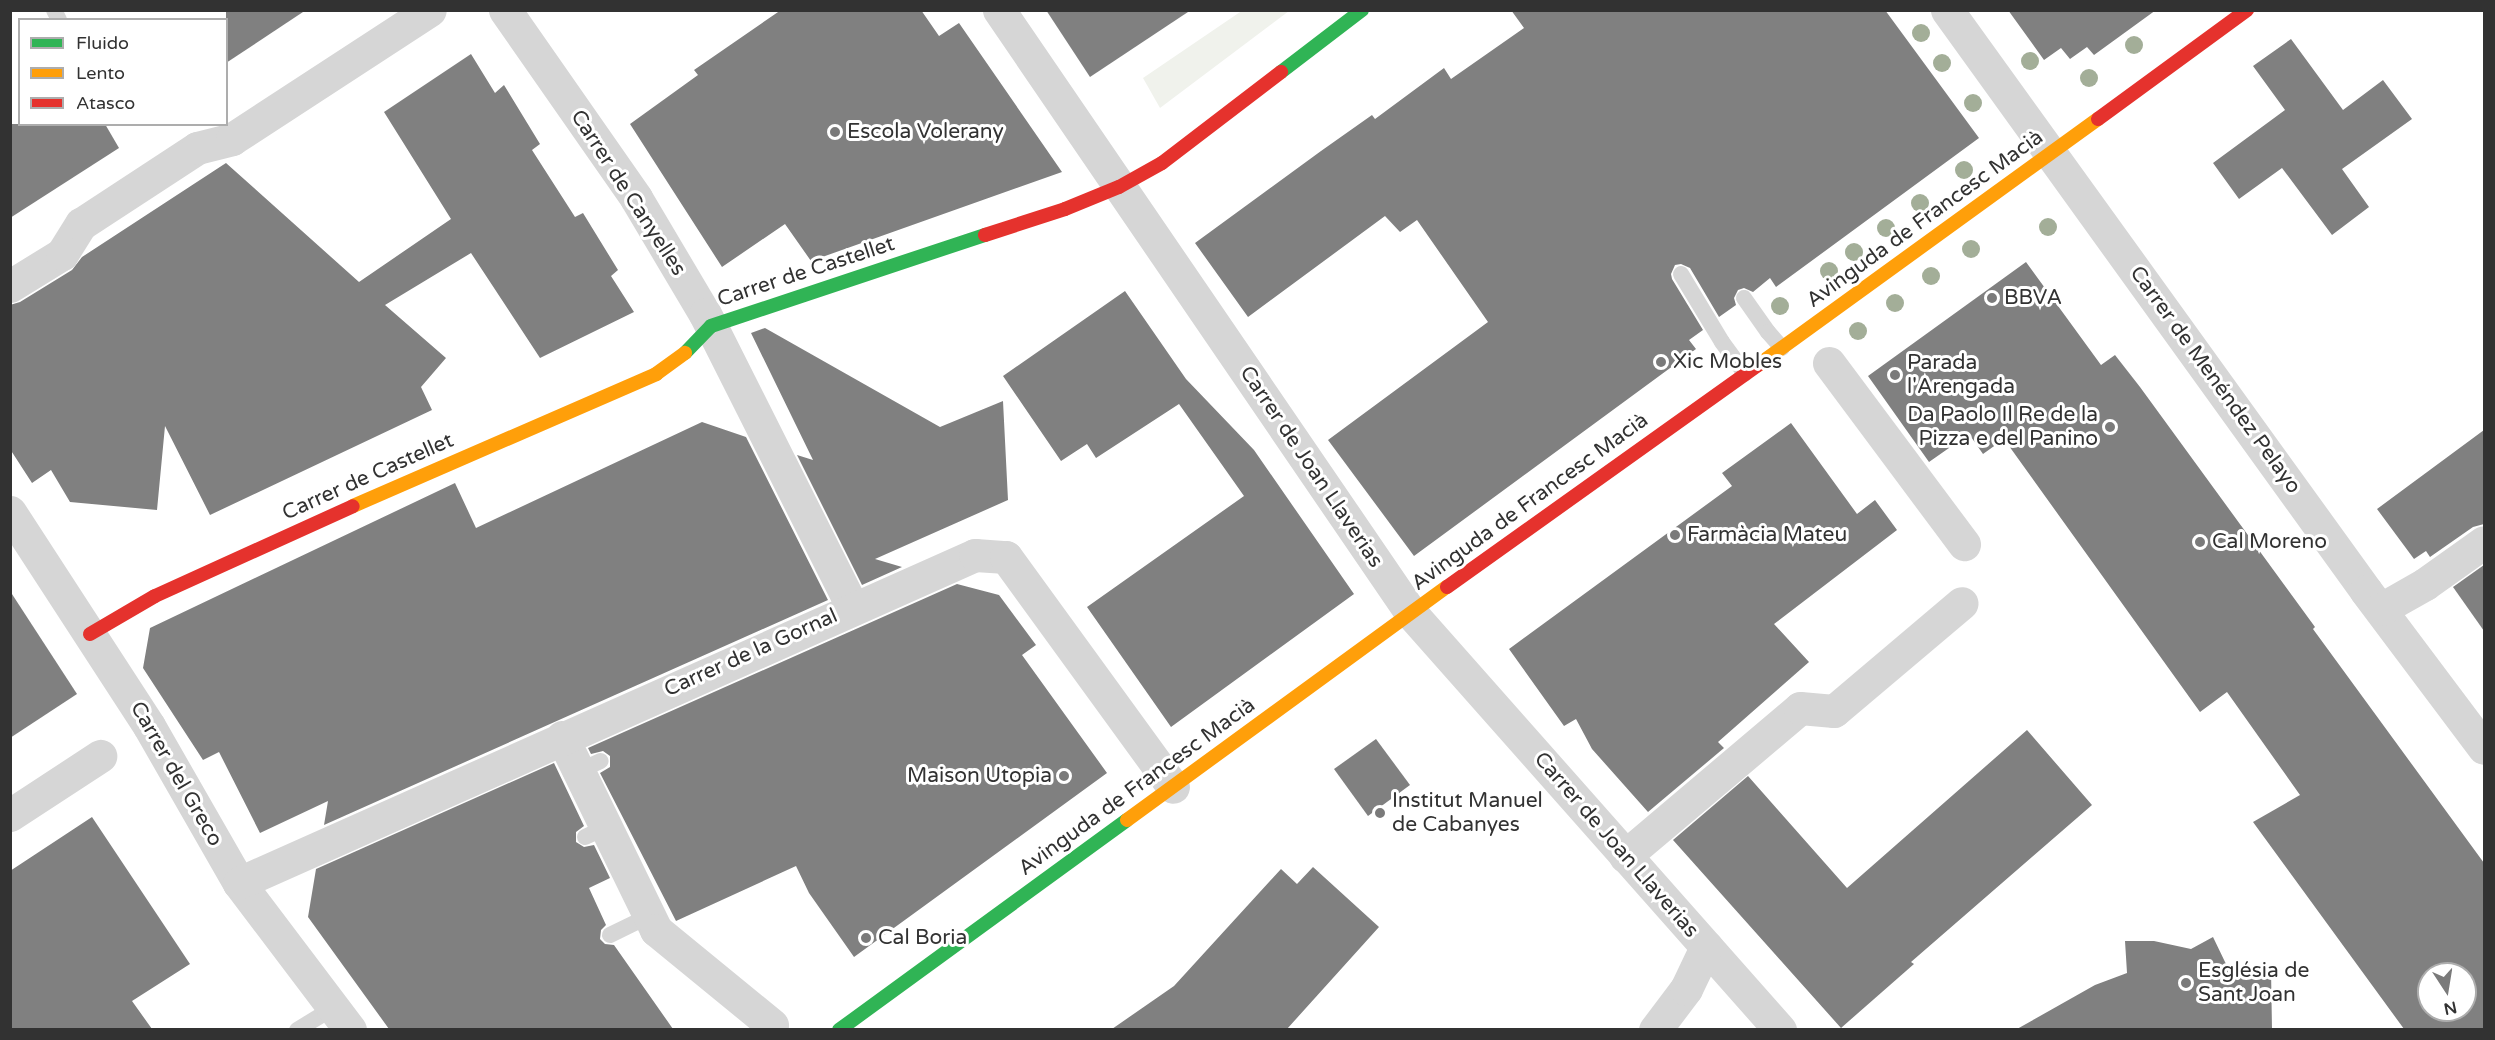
<!DOCTYPE html>
<html>
<head>
<meta charset="utf-8">
<style>
	body { margin:0 }
	#map { position:relative; width:2495px; height:1040px; overflow:hidden; background:#fff; font-family:"Varela Round",sans-serif }
	div>[style] { position:absolute }
	.green>* { inset:0; background:#f0f2ec }
	.building>* { inset:0; background:#808080 }
	.lane>* { height:16px; margin:-8px; padding:0 8px; transform-origin:8px; border-radius:8px; background:#d6d6d6 }
	.street>* { height:33px; margin:-16.5px; padding:0 16.5px; transform-origin:16.5px; border-radius:16.5px; background:#d6d6d6 }
	.fast>* { height:14px; margin:-7px; padding:0 7px; transform-origin:7px; border-radius:7px; background:#30b455 }
	.slow>* { height:14px; margin:-7px; padding:0 7px; transform-origin:7px; border-radius:7px; background:#ff9f0a }
	.jam>* { height:14px; margin:-7px; padding:0 7px; transform-origin:7px; border-radius:7px; background:#e5322d }
	.trees>* { width:18px; height:18px; margin:-9px; border-radius:50%; background:#a3ae98 }
	.dots>* { width:16px; height:16px; translate:-50% -50%; box-sizing:border-box; border:3px solid #fff; border-radius:50% }
	span { translate:-50% -50%; white-space:nowrap; text-align:center; line-height:1.15; -webkit-text-stroke:6px #fff; paint-order:stroke }
	.poi-label { font-size:21px; color:#323232 }
	.left { translate:0 -50%; text-align:left }
	.right { translate:-100% -50%; text-align:right }
	.street-label { font-size:21px; color:#323232 }
	.frame { position:absolute; inset:0; border:12px solid #323232; pointer-events:none }
	.legend { position:absolute; left:18px; top:18px; width:210px; height:108px; box-sizing:border-box; background:#fff; border:2px solid #adadad; margin:0; padding:8px 10px; list-style:none; font-size:18px; color:#323232 }
	.legend li { display:flex; align-items:center; gap:12px; height:30px }
	.legend b { width:30px; border:2px solid #adadad }
	.north { position:absolute; left:2417px; top:962px; width:60px; height:60px; box-sizing:border-box; background:#fff; border:2px solid #adadad; border-radius:50%; rotate:168deg; font-size:16px; font-weight:700; line-height:24px; text-align:center; color:#323232 }
	.north::after { content:''; display:block; margin:auto; width:21px; height:27px; background:#7a7a7a; clip-path:polygon(50% 0,100% 100%,50% 72%,0 100%) }
</style>
</head>
<body>
<div id="map">
	<div class="green">
		<div style="clip-path:polygon(1243px 10px,1289px 11px,1160px 108px,1143px 78px)"></div>
	</div>
	<div class="building">
		<div style="clip-path:polygon(226px 10px,306px 10px,226px 63px)"></div>
		<div style="clip-path:polygon(781px 10px,921px 10px,939px 36px,959px 23px,1062px 172px,811px 261px,785px 224px,722px 267px,630px 124px,698px 75px,694px 70px)"></div>
		<div style="clip-path:polygon(1046px 10px,1191px 10px,1090px 77px)"></div>
		<div style="clip-path:polygon(1511px 10px,1885px 10px,1979px 138px,1776px 287px,1770px 278px,1753px 292px,1744px 288px,1738px 290px,1734px 298px,1736px 305px,1719px 317px,1690px 268px,1681px 264px,1675px 265px,1671px 274px,1672px 279px,1703px 330px,1689px 340px,1696px 349px,1414px 556px,1328px 440px,1488px 322px,1417px 220px,1400px 232px,1385px 216px,1248px 317px,1195px 243px,1321px 151px,1372px 115px,1375px 119px,1444px 68px,1451px 79px,1524px 28px)"></div>
		<div style="clip-path:polygon(2008px 10px,2156px 10px,2094px 55px,2087px 47px,2070px 59px,2061px 48px,2044px 60px)"></div>
		<div style="clip-path:polygon(2291px 39px,2343px 110px,2383px 80px,2412px 119px,2342px 169px,2369px 207px,2332px 235px,2282px 168px,2239px 199px,2213px 163px,2285px 110px,2253px 66px)"></div>
		<div style="clip-path:polygon(471px 54px,495px 93px,504px 85px,540px 144px,532px 150px,575px 217px,583px 213px,618px 270px,611px 276px,634px 312px,540px 358px,471px 253px,385px 305px,446px 358px,421px 387px,432px 410px,210px 515px,165px 426px,157px 510px,70px 502px,51px 470px,32px 483px,10px 449px,10px 305px,20px 302px,72px 270px,82px 257px,226px 163px,359px 282px,451px 219px,384px 112px)"></div>
		<div style="clip-path:polygon(10px 124px,105px 124px,119px 148px,10px 218px)"></div>
		<div style="clip-path:polygon(evenodd,2026px 262px,2101px 365px,2115px 355px,2140px 387px,2315px 627px,2313px 629px,2484px 863px,2484px 1029px,2404px 1029px,2253px 822px,2300px 795px,2227px 692px,2200px 712px,2004px 439px,1983px 454px,1969px 434px,1929px 462px,1868px 376px,2026px 262px,2429px 974px,2465px 974px,2465px 1010px,2429px 1010px,2429px 974px)"></div>
		<div style="clip-path:polygon(1125px 291px,1186px 379px,1254px 450px,1354px 594px,1171px 727px,1087px 607px,1244px 496px,1179px 404px,1096px 458px,1087px 444px,1061px 461px,1003px 376px)"></div>
		<div style="clip-path:polygon(765px 328px,940px 427px,1003px 401px,1008px 500px,875px 559px,902px 567px,862px 585px,797px 455px,813px 460px,751px 333px)"></div>
		<div style="clip-path:polygon(702px 422px,746px 437px,828px 600px,324px 825px,328px 801px,260px 833px,219px 752px,203px 760px,143px 668px,150px 628px,455px 483px,476px 528px)"></div>
		<div style="clip-path:polygon(1791px 423px,1857px 514px,1875px 500px,1897px 530px,1774px 624px,1809px 662px,1718px 742px,1724px 748px,1648px 812px,1592px 749px,1576px 719px,1564px 726px,1509px 649px,1732px 486px,1722px 473px)"></div>
		<div style="clip-path:polygon(2484px 430px,2484px 524px,2473px 527px,2430px 557px,2426px 551px,2414px 559px,2377px 509px)"></div>
		<div style="clip-path:polygon(2484px 565px,2484px 631px,2453px 587px)"></div>
		<div style="clip-path:polygon(957px 584px,999px 595px,1036px 645px,1022px 655px,1107px 773px,854px 957px,809px 893px,796px 866px,676px 921px,600px 773px,610px 767px,610px 756px,603px 751px,591px 754px,588px 748px)"></div>
		<div style="clip-path:polygon(10px 591px,77px 694px,10px 738px)"></div>
		<div style="clip-path:polygon(2027px 730px,2092px 805px,1911px 962px,1914px 964px,1841px 1028px,1673px 840px,1748px 776px,1847px 888px)"></div>
		<div style="clip-path:polygon(1376px 739px,1410px 785px,1368px 816px,1334px 769px)"></div>
		<div style="clip-path:polygon(554px 763px,584px 826px,576px 832px,576px 842px,584px 847px,594px 845px,610px 878px,589px 888px,606px 925px,601px 930px,600px 939px,605px 944px,614px 945px,673px 1029px,389px 1029px,308px 917px,316px 869px)"></div>
		<div style="clip-path:polygon(92px 817px,190px 964px,132px 1001px,152px 1029px,10px 1029px,10px 871px)"></div>
		<div style="clip-path:polygon(1313px 867px,1379px 927px,1287px 1029px,1112px 1029px,1174px 986px,1281px 869px,1297px 884px)"></div>
		<div style="clip-path:polygon(2213px 937px,2226px 964px,2271px 969px,2272px 1029px,2017px 1029px,2095px 985px,2127px 973px,2125px 941px,2154px 941px,2191px 949px)"></div>
	</div>
	<div class="lane">
		<div style="left:54px;top:10px;width:11px;rotate:63deg"></div>
		<div style="left:1681px;top:274px;width:79px;rotate:58.9deg"></div>
		<div style="left:1722px;top:342px;width:39px;rotate:54deg"></div>
		<div style="left:1744px;top:298px;width:42px;rotate:54.8deg"></div>
		<div style="left:1768px;top:332px;width:21px;rotate:49deg"></div>
		<div style="left:577px;top:772px;width:26px;rotate:-25deg"></div>
		<div style="left:585px;top:837px;width:21px;rotate:-25deg"></div>
		<div style="left:610px;top:935px;width:43px;rotate:-26deg"></div>
		<div style="left:297px;top:1030px;width:44px;rotate:-31.2deg"></div>
	</div>
	<div class="street">
		<div style="left:505px;top:10px;width:229px;rotate:55.1deg"></div>
		<div style="left:636px;top:198px;width:135px;rotate:59.3deg"></div>
		<div style="left:705px;top:314px;width:329px;rotate:63.3deg"></div>
		<div style="left:999px;top:10px;width:730px;rotate:55.66deg"></div>
		<div style="left:1411px;top:613px;width:557px;rotate:48.49deg"></div>
		<div style="left:1947px;top:10px;width:716px;rotate:54.2deg"></div>
		<div style="left:2366px;top:591px;width:196px;rotate:53.1deg"></div>
		<div style="left:10px;top:286px;width:61px;rotate:-31.6deg"></div>
		<div style="left:62px;top:254px;width:36px;rotate:-58deg"></div>
		<div style="left:81px;top:224px;width:139px;rotate:-33.2deg"></div>
		<div style="left:197px;top:148px;width:36px;rotate:-14deg"></div>
		<div style="left:232px;top:139px;width:236px;rotate:-33.1deg"></div>
		<div style="left:1829px;top:363px;width:226px;rotate:53.3deg"></div>
		<div style="left:10px;top:512px;width:255px;rotate:57deg"></div>
		<div style="left:149px;top:726px;width:181px;rotate:60.2deg"></div>
		<div style="left:239px;top:883px;width:184px;rotate:52.9deg"></div>
		<div style="left:2381px;top:609px;width:51px;rotate:-29.6deg"></div>
		<div style="left:2425px;top:584px;width:72px;rotate:-35.4deg"></div>
		<div style="left:562px;top:737px;width:215px;rotate:64deg"></div>
		<div style="left:656px;top:930px;width:150px;rotate:39.3deg"></div>
		<div style="left:10px;top:815px;width:108px;rotate:-33.2deg"></div>
		<div style="left:1625px;top:856px;width:229px;rotate:-40.2deg"></div>
		<div style="left:1800px;top:708px;width:34px;rotate:5deg"></div>
		<div style="left:1834px;top:711px;width:167px;rotate:-40.2deg"></div>
		<div style="left:239px;top:883px;width:806px;rotate:-24.02deg"></div>
		<div style="left:975px;top:555px;width:31px;rotate:4deg"></div>
		<div style="left:1006px;top:557px;width:284px;rotate:54deg"></div>
		<div style="left:1655px;top:1030px;width:51px;rotate:-52.9deg"></div>
		<div style="left:1686px;top:989px;width:47px;rotate:-64.5deg"></div>
	</div>
	<div class="fast">
		<div style="left:1281px;top:72px;width:102px;rotate:-37.4deg"></div>
		<div style="left:685px;top:353px;width:37px;rotate:-46deg"></div>
		<div style="left:711px;top:326px;width:289px;rotate:-18.4deg"></div>
		<div style="left:839px;top:1030px;width:356px;rotate:-36.1deg"></div>
	</div>
	<div class="slow">
		<div style="left:1758px;top:365px;width:420px;rotate:-35.9deg"></div>
		<div style="left:353px;top:506px;width:331px;rotate:-23.5deg"></div>
		<div style="left:656px;top:374px;width:36px;rotate:-36deg"></div>
		<div style="left:1127px;top:820px;width:396px;rotate:-36.1deg"></div>
	</div>
	<div class="jam">
		<div style="left:2098px;top:119px;width:185px;rotate:-36.2deg"></div>
		<div style="left:985px;top:235px;width:84px;rotate:-18deg"></div>
		<div style="left:1065px;top:209px;width:58px;rotate:-22.2deg"></div>
		<div style="left:1119px;top:187px;width:49px;rotate:-29.2deg"></div>
		<div style="left:1162px;top:163px;width:150px;rotate:-37.4deg"></div>
		<div style="left:1447px;top:587px;width:382px;rotate:-35.5deg"></div>
		<div style="left:90px;top:634px;width:75px;rotate:-30.3deg"></div>
		<div style="left:155px;top:596px;width:217px;rotate:-24.4deg"></div>
	</div>
	<div class="trees">
		<div style="left:1921px;top:33px"></div>
		<div style="left:2134px;top:45px"></div>
		<div style="left:2030px;top:61px"></div>
		<div style="left:1942px;top:63px"></div>
		<div style="left:2089px;top:78px"></div>
		<div style="left:1973px;top:103px"></div>
		<div style="left:1964px;top:170px"></div>
		<div style="left:1920px;top:203px"></div>
		<div style="left:2048px;top:227px"></div>
		<div style="left:1886px;top:228px"></div>
		<div style="left:1971px;top:249px"></div>
		<div style="left:1854px;top:252px"></div>
		<div style="left:1829px;top:271px"></div>
		<div style="left:1931px;top:276px"></div>
		<div style="left:1895px;top:303px"></div>
		<div style="left:1780px;top:306px"></div>
		<div style="left:1858px;top:331px"></div>
	</div>
	<div class="dots">
		<div style="left:835px;top:132px;background:#7a7a7a"></div>
		<div style="left:1992px;top:298px;background:#7a7a7a"></div>
		<div style="left:1661px;top:362px;background:#7a7a7a"></div>
		<div style="left:1895px;top:375px;background:#7a7a7a"></div>
		<div style="left:2110px;top:427px;background:#7a7a7a"></div>
		<div style="left:1675px;top:535px;background:#7a7a7a"></div>
		<div style="left:2200px;top:542px;background:#7a7a7a"></div>
		<div style="left:1064px;top:776px;background:#7a7a7a"></div>
		<div style="left:1380px;top:813px;background:#7a7a7a"></div>
		<div style="left:866px;top:938px;background:#7a7a7a"></div>
		<div style="left:2186px;top:983px;background:#7a7a7a"></div>
	</div>
	<div class="poi-label">
		<span class="left" style="left:847px;top:132px">Escola Volerany</span>
		<span class="left" style="left:2004px;top:298px">BBVA</span>
		<span class="left" style="left:1673px;top:362px">Xic Mobles</span>
		<span class="left" style="left:1907px;top:375px">Parada<br>l'Arengada</span>
		<span class="right" style="left:2098px;top:427px">Da Paolo Il Re de la<br>Pizza e del Panino</span>
		<span class="left" style="left:1687px;top:535px">Farmàcia Mateu</span>
		<span class="left" style="left:2212px;top:542px">Cal Moreno</span>
		<span class="right" style="left:1052px;top:776px">Maison Utopia</span>
		<span class="left" style="left:1392px;top:813px">Institut Manuel<br>de Cabanyes</span>
		<span class="left" style="left:878px;top:938px">Cal Boria</span>
		<span class="left" style="left:2198px;top:983px">Església de<br>Sant Joan</span>
	</div>
	<div class="street-label">
		<span style="left:628px;top:193px;rotate:57deg">Carrer de Canyelles</span>
		<span style="left:1925px;top:219px;rotate:-36deg">Avinguda de Francesc Macià</span>
		<span style="left:806px;top:272px;rotate:-18deg">Carrer de Castellet</span>
		<span style="left:2215px;top:380px;rotate:54deg">Carrer de Menéndez Pelayo</span>
		<span style="left:1311px;top:467px;rotate:56deg">Carrer de Joan Llaverias</span>
		<span style="left:368px;top:477px;rotate:-24deg">Carrer de Castellet</span>
		<span style="left:1530px;top:502px;rotate:-36deg">Avinguda de Francesc Macià</span>
		<span style="left:751px;top:653px;rotate:-24deg">Carrer de la Gornal</span>
		<span style="left:176px;top:774px;rotate:60deg">Carrer del Greco</span>
		<span style="left:1137px;top:787px;rotate:-36deg">Avinguda de Francesc Macià</span>
		<span style="left:1616px;top:845px;rotate:49deg">Carrer de Joan Llaverias</span>
	</div>
	<div class="frame"></div>
	<ul class="legend">
	<li><b style="height:8px;background:#30b455"></b>Fluido</li>
	<li><b style="height:8px;background:#ff9f0a"></b>Lento</li>
	<li><b style="height:8px;background:#e5322d"></b>Atasco</li>
	</ul>
	<div class="north">N</div>
</div>
</body>
</html>
